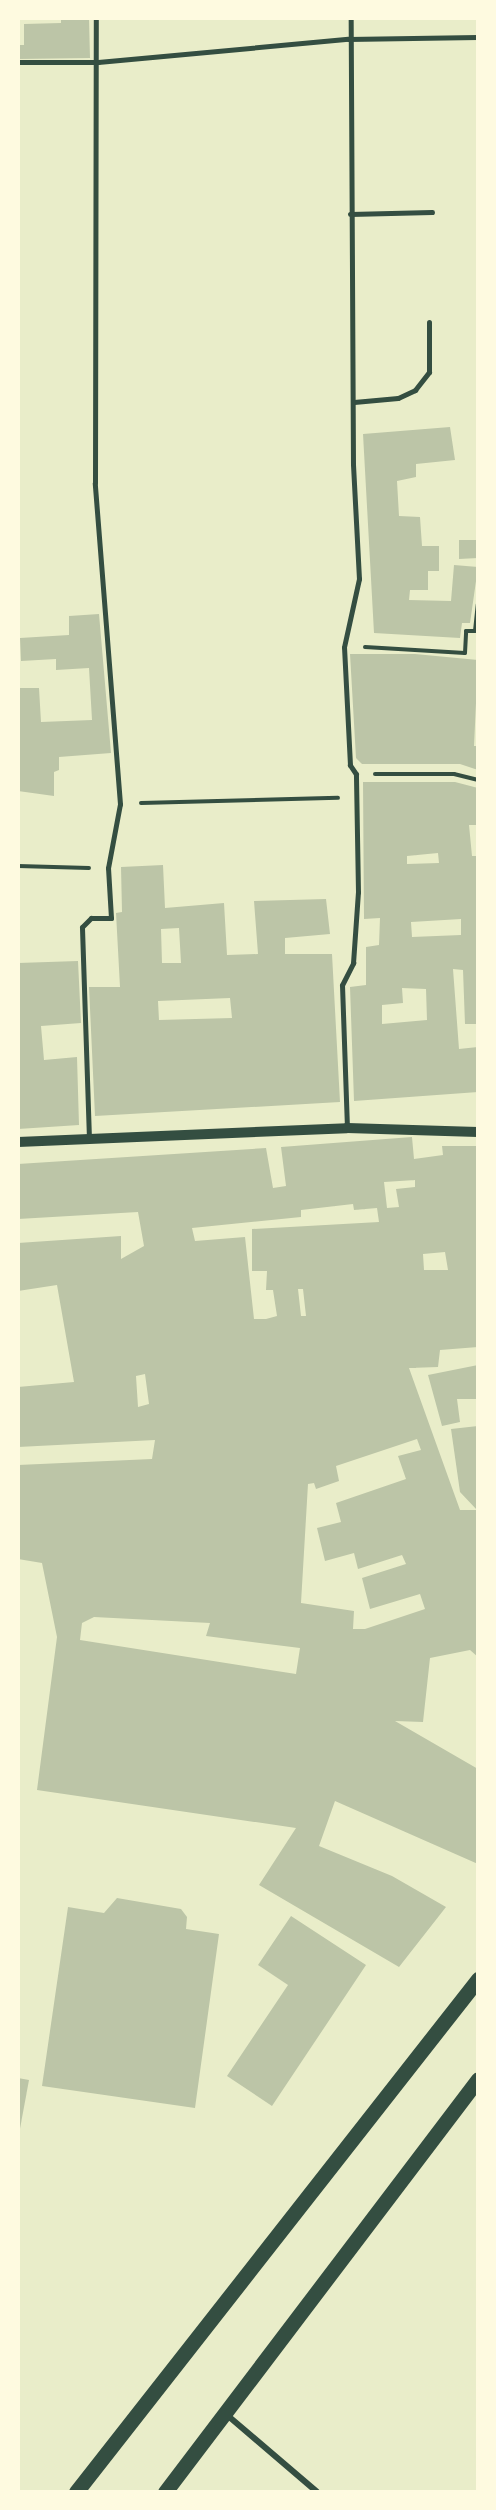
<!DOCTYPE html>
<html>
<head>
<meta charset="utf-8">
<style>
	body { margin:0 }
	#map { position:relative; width:496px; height:2510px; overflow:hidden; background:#e9edc9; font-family:"Roboto Condensed",sans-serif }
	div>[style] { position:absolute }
	.building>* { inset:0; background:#bcc5a7 }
	.path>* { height:4px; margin:-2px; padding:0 2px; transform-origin:2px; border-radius:2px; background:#344e41 }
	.pedestrian>* { height:5px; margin:-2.5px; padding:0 2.5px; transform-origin:2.5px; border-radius:2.5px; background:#344e41 }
	.minor>* { height:6px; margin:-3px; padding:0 3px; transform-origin:3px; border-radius:3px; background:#344e41 }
	.tertiary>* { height:10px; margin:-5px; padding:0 5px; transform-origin:5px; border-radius:5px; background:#344e41 }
	.primary>* { height:15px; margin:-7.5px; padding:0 7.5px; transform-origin:7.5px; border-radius:7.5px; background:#344e41 }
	span { translate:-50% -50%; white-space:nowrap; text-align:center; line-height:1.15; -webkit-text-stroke:6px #fefae0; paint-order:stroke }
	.frame { position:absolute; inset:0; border:20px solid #fefae0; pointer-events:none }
</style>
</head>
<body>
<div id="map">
	<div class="building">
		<div style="clip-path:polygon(61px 18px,89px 18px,90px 58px,18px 59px,18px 45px,24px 45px,24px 24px,61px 23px)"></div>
		<div style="clip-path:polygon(450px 427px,455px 460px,416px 464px,416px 477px,397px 481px,399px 516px,420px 517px,422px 546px,439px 546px,439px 571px,428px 571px,428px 590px,410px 590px,409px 600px,451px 601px,454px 565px,478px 567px,470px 623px,462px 623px,460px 638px,374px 633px,363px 434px)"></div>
		<div style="clip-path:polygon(459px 540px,478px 540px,478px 558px,459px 559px)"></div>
		<div style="clip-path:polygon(99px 614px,111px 753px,59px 757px,59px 770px,54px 772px,54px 796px,18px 791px,18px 688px,39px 688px,41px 722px,92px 720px,89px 668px,56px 670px,56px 659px,21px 661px,20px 638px,69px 635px,69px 616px)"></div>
		<div style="clip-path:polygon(350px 654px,415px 654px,478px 660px,474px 746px,478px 746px,478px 770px,460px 764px,362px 764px,356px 758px)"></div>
		<div style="clip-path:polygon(evenodd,363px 782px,455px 782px,478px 788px,478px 825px,469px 825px,472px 856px,478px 856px,478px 1024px,465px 1024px,463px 970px,453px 969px,459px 1049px,478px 1047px,478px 1092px,354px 1101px,350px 987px,366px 985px,366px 947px,379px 945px,380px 918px,364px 919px,363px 782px,438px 853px,439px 863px,407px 864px,407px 856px,438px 853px,363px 782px,461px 919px,461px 935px,412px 937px,411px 922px,461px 919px,363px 782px,402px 988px,426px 989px,427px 1020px,382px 1024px,382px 1005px,403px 1003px,402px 988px)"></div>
		<div style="clip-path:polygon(evenodd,163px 865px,165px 908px,224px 903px,227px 955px,258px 954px,254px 901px,326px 899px,330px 934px,285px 938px,285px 954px,332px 954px,340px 1102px,95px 1116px,89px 987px,120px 987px,116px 913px,122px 912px,121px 867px,163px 865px,179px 928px,181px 963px,162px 963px,161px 929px,179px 928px,163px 865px,230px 998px,232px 1018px,159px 1020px,158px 1001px,230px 998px)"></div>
		<div style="clip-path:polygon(78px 961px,81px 1023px,41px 1026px,44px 1060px,77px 1057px,79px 1125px,18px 1129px,18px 963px)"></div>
		<div style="clip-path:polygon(evenodd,412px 1137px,414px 1159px,443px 1155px,442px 1146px,478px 1146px,478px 1347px,440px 1350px,438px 1367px,409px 1368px,460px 1510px,477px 1510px,460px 1492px,451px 1429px,478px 1426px,478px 1657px,470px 1650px,430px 1658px,423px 1722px,395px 1721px,478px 1769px,478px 1864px,335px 1801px,319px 1846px,392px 1876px,446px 1907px,399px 1967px,259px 1885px,296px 1828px,37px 1790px,57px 1637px,42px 1563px,18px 1559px,18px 1465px,152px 1459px,155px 1440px,18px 1447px,18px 1387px,74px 1382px,57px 1285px,18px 1291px,18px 1243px,121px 1236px,121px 1259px,144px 1246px,138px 1212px,18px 1219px,18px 1164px,266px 1148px,273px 1188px,286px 1186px,281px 1147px,412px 1137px,415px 1180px,415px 1187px,396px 1189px,399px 1207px,387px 1208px,384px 1182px,415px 1180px,412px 1137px,353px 1204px,354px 1210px,377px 1208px,379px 1222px,252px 1229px,252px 1271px,267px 1271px,266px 1290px,273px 1290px,277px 1316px,266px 1319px,254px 1319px,245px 1237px,195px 1241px,192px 1228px,301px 1217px,301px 1210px,353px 1204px,412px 1137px,445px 1252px,448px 1270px,424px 1270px,423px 1254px,445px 1252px,412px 1137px,298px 1289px,303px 1289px,306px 1316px,301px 1316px,298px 1289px,412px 1137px,145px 1374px,149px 1404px,138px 1407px,136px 1376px,145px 1374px,412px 1137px,417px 1439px,421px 1450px,398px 1456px,406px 1479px,336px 1503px,341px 1522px,317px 1528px,325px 1561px,354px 1553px,358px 1569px,402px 1555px,406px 1564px,362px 1578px,370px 1609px,420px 1594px,425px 1609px,365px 1629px,353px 1629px,354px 1611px,301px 1603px,308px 1484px,314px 1483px,316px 1489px,339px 1481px,336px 1466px,417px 1439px,412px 1137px,94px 1617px,210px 1623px,206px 1636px,300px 1648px,296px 1674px,80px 1640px,82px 1623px,94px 1617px)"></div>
		<div style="clip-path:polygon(478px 1365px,478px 1399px,457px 1399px,460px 1422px,442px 1426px,428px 1375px)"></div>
		<div style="clip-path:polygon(117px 1898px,181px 1909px,187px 1917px,186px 1929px,219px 1934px,195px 2108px,42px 2086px,68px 1907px,104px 1913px)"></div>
		<div style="clip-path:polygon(291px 1916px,366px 1965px,272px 2106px,227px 2076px,288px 1985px,258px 1965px)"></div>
		<div style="clip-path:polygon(18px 2078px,29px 2080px,19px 2134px,18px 2134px)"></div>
	</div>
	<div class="path">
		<div style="left:365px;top:647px;width:100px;rotate:3.4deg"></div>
		<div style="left:465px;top:653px;width:22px;rotate:-87deg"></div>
		<div style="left:466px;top:631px;width:9px"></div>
		<div style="left:475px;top:631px;width:27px;rotate:-84deg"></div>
		<div style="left:375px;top:774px;width:79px"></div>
		<div style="left:454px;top:774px;width:25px;rotate:14deg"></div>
		<div style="left:141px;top:803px;width:197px;rotate:-1.5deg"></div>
		<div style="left:18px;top:866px;width:71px;rotate:1.6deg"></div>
	</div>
	<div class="pedestrian">
		<div style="left:18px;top:62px;width:80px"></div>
		<div style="left:98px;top:62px;width:251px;rotate:-5.3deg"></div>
		<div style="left:348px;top:39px;width:130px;rotate:-0.9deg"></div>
		<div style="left:350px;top:214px;width:82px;rotate:-1.4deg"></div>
		<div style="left:354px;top:402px;width:44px;rotate:-5.2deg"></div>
		<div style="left:398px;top:398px;width:19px;rotate:-25deg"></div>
		<div style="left:415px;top:390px;width:23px;rotate:-52deg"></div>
		<div style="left:429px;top:372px;width:50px;rotate:-90deg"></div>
		<div style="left:347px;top:1128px;width:143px;rotate:-92deg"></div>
		<div style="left:342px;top:985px;width:25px;rotate:-63deg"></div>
		<div style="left:353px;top:963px;width:71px;rotate:-86deg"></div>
		<div style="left:358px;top:892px;width:118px;rotate:-91deg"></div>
		<div style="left:356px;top:774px;width:11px;rotate:-124deg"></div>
		<div style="left:350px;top:765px;width:118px;rotate:-92.9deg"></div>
		<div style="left:344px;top:647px;width:70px;rotate:-77.6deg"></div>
		<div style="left:359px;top:579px;width:115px;rotate:-93deg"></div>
		<div style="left:353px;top:464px;width:446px;rotate:-90.3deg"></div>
		<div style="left:89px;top:1139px;width:212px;rotate:-91.9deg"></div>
		<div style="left:82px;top:927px;width:13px;rotate:-45deg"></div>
		<div style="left:91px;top:918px;width:20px"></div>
		<div style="left:111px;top:918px;width:50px;rotate:-93.4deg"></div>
		<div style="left:108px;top:868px;width:65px;rotate:-79.4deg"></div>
		<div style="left:120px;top:804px;width:322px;rotate:-94.5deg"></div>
		<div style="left:95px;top:483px;width:465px;rotate:-89.9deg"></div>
	</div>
	<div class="minor">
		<div style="left:227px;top:2415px;width:118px;rotate:40.5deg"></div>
	</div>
	<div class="tertiary">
		<div style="left:18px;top:1142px;width:329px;rotate:-2.4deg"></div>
		<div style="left:347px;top:1128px;width:131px;rotate:1.7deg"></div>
	</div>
	<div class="primary">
		<div style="left:76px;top:2492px;width:652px;rotate:-51.92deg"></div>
		<div style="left:165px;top:2492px;width:518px;rotate:-52.84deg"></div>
	</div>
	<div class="frame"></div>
</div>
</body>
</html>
